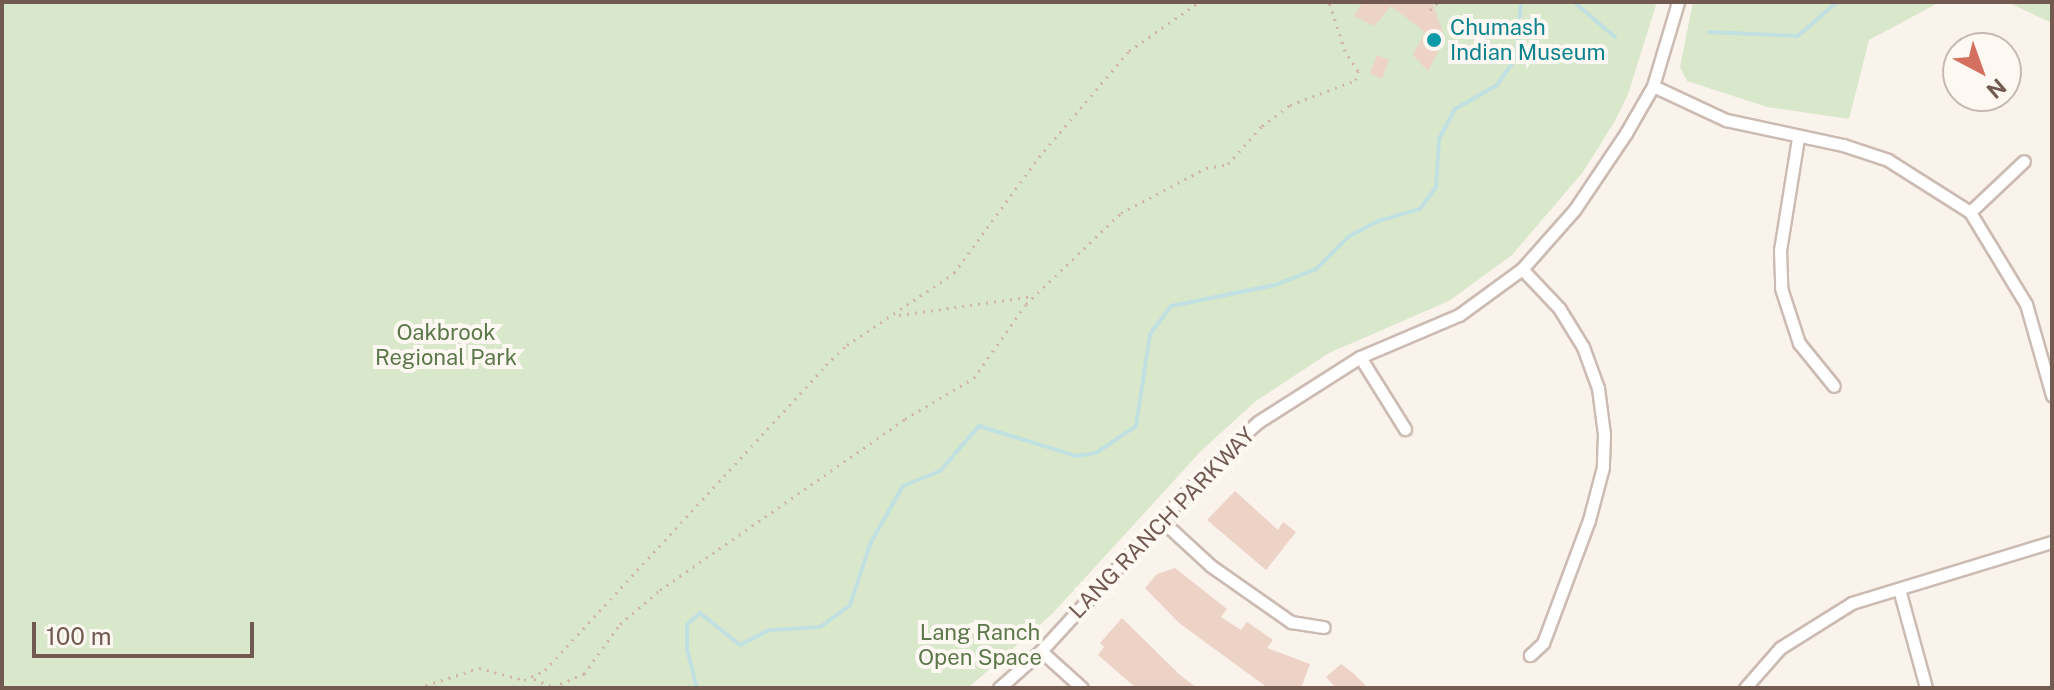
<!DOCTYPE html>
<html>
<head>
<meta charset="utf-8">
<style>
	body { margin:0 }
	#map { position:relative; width:2054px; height:690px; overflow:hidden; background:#faf3eb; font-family:"Public Sans",sans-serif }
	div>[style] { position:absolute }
	.green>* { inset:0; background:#d9e7cb }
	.stream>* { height:4px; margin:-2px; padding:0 2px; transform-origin:2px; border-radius:2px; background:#c1e0e2 }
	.building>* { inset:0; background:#edd2c6 }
	.path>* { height:3px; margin-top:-1.5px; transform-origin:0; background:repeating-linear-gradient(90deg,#d2b5a9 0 2px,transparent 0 8px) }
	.roads { filter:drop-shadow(2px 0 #ccbbb2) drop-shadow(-2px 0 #ccbbb2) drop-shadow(0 2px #ccbbb2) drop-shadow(0 -2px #ccbbb2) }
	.street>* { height:11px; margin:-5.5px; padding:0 5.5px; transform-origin:5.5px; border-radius:5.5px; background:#fff }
	.dots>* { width:22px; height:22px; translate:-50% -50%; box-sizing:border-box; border:4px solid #fdf8f1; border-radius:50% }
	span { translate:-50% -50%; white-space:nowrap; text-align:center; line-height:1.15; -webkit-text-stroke:8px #fdf8f1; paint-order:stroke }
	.culture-label { font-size:22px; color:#0d838f }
	.left { translate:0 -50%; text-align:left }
	.park-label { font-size:22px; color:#5b784a }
	.street-label { font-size:22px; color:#735a51 }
	.frame { position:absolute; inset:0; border:4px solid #735a51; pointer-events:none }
	.north { position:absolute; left:1942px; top:32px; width:80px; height:80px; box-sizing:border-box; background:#fdf8f1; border:2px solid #c6b9b1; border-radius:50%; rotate:139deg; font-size:22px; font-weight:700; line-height:32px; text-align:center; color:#735a51 }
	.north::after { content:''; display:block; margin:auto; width:28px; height:36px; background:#d56f5f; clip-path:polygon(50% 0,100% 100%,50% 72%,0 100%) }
	.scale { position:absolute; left:32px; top:622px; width:222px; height:36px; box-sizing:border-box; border:4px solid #735a51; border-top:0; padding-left:10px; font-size:24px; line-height:28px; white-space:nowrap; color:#735a51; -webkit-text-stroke:6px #fdf8f1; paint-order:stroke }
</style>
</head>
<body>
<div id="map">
	<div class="green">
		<div style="clip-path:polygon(2px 2px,1657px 2px,1628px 94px,1615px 121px,1583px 172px,1512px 255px,1449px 301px,1329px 353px,1256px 401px,1201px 451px,1053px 613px,968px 688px,2px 688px)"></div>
		<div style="clip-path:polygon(1693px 2px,1940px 2px,1869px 40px,1849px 119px,1767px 107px,1687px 81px,1680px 67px)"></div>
		<div style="clip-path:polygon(2007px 2px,2052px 2px,2052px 23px)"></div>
	</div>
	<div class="stream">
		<div style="left:1574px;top:2px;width:54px;rotate:40.5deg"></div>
		<div style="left:1709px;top:32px;width:89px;rotate:2.6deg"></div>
		<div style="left:1798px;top:36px;width:52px;rotate:-41.1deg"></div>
		<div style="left:697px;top:688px;width:40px;rotate:-104.4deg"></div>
		<div style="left:687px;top:649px;width:24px;rotate:-90deg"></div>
		<div style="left:687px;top:625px;width:18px;rotate:-43deg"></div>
		<div style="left:700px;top:613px;width:51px;rotate:38.7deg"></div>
		<div style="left:740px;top:645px;width:34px;rotate:-27deg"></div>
		<div style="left:770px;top:630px;width:50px;rotate:-3.4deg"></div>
		<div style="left:820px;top:627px;width:37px;rotate:-36deg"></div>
		<div style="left:850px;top:605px;width:64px;rotate:-71.8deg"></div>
		<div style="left:870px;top:544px;width:67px;rotate:-60.4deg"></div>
		<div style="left:903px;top:486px;width:40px;rotate:-22deg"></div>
		<div style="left:940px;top:471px;width:60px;rotate:-49.1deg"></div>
		<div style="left:979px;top:426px;width:102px;rotate:17.2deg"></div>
		<div style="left:1076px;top:456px;width:20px;rotate:-9deg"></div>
		<div style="left:1096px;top:453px;width:48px;rotate:-34deg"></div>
		<div style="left:1136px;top:426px;width:93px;rotate:-81.3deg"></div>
		<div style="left:1150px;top:334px;width:35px;rotate:-53deg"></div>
		<div style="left:1171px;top:306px;width:106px;rotate:-11.4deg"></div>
		<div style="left:1275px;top:285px;width:44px;rotate:-21.3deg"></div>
		<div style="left:1316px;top:269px;width:45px;rotate:-45deg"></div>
		<div style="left:1348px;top:237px;width:34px;rotate:-28deg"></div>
		<div style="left:1378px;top:221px;width:44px;rotate:-15.9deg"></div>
		<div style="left:1420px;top:209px;width:27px;rotate:-54deg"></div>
		<div style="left:1436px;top:187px;width:48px;rotate:-86.4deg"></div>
		<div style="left:1439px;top:139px;width:34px;rotate:-62deg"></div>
		<div style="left:1455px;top:109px;width:48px;rotate:-29.7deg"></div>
		<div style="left:1497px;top:85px;width:33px;rotate:-55deg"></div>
		<div style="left:1516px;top:58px;width:56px;rotate:-84.9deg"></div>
	</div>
	<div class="building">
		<div style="clip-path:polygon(1363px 2px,1432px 2px,1445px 38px,1428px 71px,1413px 55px,1425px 32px,1391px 6px,1374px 26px,1354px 16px)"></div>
		<div style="clip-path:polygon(1377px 55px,1389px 60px,1382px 79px,1370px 74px)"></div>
		<div style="clip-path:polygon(1235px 491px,1278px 530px,1283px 522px,1296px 532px,1266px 570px,1207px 520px)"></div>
		<div style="clip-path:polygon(1175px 568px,1227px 609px,1221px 617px,1241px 630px,1247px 622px,1273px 640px,1267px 648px,1310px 664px,1301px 688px,1268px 688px,1179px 623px,1145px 588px,1157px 574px)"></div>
		<div style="clip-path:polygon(1122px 618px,1180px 675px,1197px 688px,1136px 688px,1098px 655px,1104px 647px,1100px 643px)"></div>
		<div style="clip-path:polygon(1341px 664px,1353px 673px,1368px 688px,1336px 688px,1326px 677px)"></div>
	</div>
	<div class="path">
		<div style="left:1430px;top:10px;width:11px;rotate:-45deg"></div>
		<div style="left:899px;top:315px;width:136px;rotate:-8deg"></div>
		<div style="left:534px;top:679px;width:21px;rotate:23deg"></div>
		<div style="left:553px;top:687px;width:34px;rotate:-23deg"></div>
		<div style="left:584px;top:674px;width:62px;rotate:-54.2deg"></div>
		<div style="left:620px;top:624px;width:52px;rotate:-40.4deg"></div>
		<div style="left:660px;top:590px;width:299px;rotate:-34.9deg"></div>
		<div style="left:905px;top:419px;width:80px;rotate:-30.7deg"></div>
		<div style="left:974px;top:378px;width:90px;rotate:-54.9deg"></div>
		<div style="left:1026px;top:304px;width:132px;rotate:-43.8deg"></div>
		<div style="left:1121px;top:213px;width:96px;rotate:-27.9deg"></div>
		<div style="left:1206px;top:168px;width:22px;rotate:-10deg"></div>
		<div style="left:1228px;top:164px;width:51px;rotate:-48.2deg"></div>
		<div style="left:1262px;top:126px;width:35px;rotate:-37deg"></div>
		<div style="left:1290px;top:105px;width:71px;rotate:-20.7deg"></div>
		<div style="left:1356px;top:80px;width:9px;rotate:-77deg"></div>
		<div style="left:1358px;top:71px;width:24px;rotate:-123deg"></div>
		<div style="left:1345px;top:51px;width:52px;rotate:-108.1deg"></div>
		<div style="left:418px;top:688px;width:64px;rotate:-18.2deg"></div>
		<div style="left:479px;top:668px;width:47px;rotate:14.9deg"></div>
		<div style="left:524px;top:680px;width:23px;rotate:-25deg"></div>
		<div style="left:545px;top:670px;width:415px;rotate:-47.3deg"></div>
		<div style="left:826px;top:365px;width:29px;rotate:-44deg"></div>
		<div style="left:847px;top:345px;width:129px;rotate:-33.9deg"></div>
		<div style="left:954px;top:273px;width:144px;rotate:-53.8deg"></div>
		<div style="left:1039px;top:157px;width:139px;rotate:-49.7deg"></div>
		<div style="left:1129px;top:51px;width:85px;rotate:-35deg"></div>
	</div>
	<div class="roads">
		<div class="street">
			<div style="left:1653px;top:86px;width:81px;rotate:25deg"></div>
			<div style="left:1726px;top:120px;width:120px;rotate:12.1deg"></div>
			<div style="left:1843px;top:145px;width:47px;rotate:18.4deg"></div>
			<div style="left:1888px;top:160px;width:97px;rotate:32.4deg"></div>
			<div style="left:1970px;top:212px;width:108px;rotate:58.7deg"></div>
			<div style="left:2026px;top:304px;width:95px;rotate:74.1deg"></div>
			<div style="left:1798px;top:138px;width:113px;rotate:99.1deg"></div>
			<div style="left:1780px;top:250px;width:38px;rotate:88deg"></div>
			<div style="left:1781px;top:288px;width:58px;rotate:71.9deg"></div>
			<div style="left:1799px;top:343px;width:55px;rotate:50.9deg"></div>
			<div style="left:1970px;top:212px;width:74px;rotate:-43.4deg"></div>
			<div style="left:1522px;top:269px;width:54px;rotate:46.5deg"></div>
			<div style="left:1559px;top:308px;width:46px;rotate:58.4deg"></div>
			<div style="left:1583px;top:347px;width:44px;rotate:69.9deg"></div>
			<div style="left:1598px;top:388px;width:46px;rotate:82.6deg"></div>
			<div style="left:1604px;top:434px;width:33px;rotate:92deg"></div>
			<div style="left:1603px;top:467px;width:55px;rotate:104.8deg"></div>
			<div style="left:1589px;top:520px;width:131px;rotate:110.5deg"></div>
			<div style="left:1543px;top:643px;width:18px;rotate:137deg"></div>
			<div style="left:1360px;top:357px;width:85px;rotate:58deg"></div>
			<div style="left:1161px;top:520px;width:68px;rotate:42.6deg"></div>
			<div style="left:1211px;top:566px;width:98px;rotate:35deg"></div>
			<div style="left:1291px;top:622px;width:33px;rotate:9deg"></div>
			<div style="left:1899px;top:589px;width:103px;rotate:74.7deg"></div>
			<div style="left:1041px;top:651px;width:55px;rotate:42.1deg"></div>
			<div style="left:999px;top:688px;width:56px;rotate:-41.4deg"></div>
			<div style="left:1041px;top:651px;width:260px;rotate:-47.5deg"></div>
			<div style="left:1217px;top:459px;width:55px;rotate:-42.1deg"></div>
			<div style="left:1258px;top:422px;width:121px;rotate:-32.5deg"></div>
			<div style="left:1360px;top:357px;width:108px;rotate:-23deg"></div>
			<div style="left:1459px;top:315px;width:78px;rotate:-36.1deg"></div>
			<div style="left:1522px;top:269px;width:80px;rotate:-48.5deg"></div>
			<div style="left:1575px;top:209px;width:92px;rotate:-56.1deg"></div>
			<div style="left:1626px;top:133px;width:54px;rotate:-60.1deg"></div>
			<div style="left:1653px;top:86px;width:88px;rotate:-73.4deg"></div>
			<div style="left:1745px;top:688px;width:53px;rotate:-48.8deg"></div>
			<div style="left:1780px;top:648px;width:85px;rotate:-32deg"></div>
			<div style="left:1852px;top:603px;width:209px;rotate:-17deg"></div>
		</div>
	</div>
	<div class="dots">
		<div style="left:1434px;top:40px;background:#0f9aa8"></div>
	</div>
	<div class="culture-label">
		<span class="left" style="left:1450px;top:40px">Chumash<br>Indian Museum</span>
	</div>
	<div class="park-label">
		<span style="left:446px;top:345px">Oakbrook<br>Regional Park</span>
		<span style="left:980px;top:645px">Lang Ranch<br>Open Space</span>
	</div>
	<div class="street-label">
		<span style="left:1162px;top:523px;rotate:-46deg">LANG RANCH PARKWAY</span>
	</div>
	<div class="frame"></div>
	<div class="north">N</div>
	<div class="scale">100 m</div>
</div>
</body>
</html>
